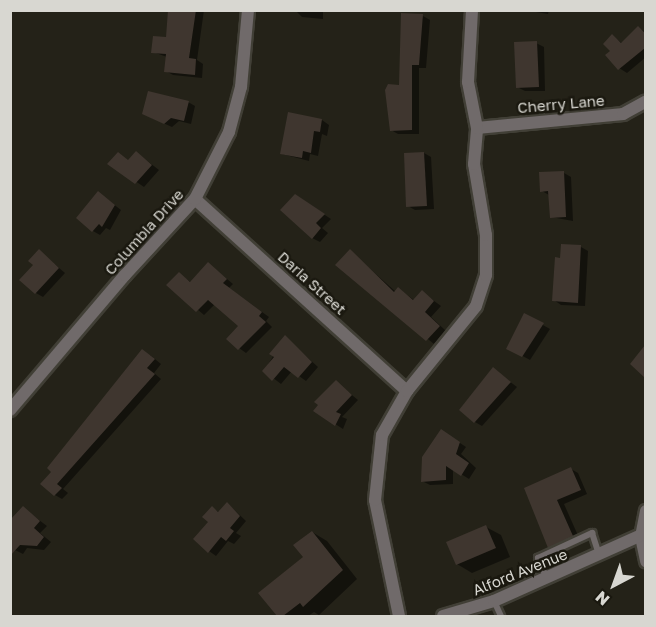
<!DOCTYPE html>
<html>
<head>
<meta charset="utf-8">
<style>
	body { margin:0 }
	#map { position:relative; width:656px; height:627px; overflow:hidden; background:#242218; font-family:"Golos Text",sans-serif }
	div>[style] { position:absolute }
	.shadow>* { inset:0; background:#0007 }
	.building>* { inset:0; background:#3f362f }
	.roads { filter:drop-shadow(2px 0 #413f36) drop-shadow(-2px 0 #413f36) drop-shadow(0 2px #413f36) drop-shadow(0 -2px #413f36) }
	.service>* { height:6px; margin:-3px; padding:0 3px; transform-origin:3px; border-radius:3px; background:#706a6a }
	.minor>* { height:12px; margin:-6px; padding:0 6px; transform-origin:6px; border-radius:6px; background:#706a6a }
	.tertiary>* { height:12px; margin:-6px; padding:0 6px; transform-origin:6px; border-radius:6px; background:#706a6a }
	span { translate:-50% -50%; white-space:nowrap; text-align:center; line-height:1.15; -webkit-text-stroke:5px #1a180f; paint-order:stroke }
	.street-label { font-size:15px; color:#d8d7d1 }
	.frame { position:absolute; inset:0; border:12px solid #d8d7d1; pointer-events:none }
	.north { position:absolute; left:584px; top:555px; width:60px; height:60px; -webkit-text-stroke:4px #1a180f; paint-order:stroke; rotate:221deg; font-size:16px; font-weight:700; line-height:24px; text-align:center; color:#d8d7d1 }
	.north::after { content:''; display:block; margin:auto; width:21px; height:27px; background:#d8d7d1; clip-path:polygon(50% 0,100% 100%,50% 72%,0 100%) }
</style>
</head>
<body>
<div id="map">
	<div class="shadow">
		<div style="clip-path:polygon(170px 10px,204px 10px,197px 60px,203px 64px,202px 78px,173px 75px,166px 71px,167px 57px,153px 52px,167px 39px)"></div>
		<div style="clip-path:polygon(295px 10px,323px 10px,323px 19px,302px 17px)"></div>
		<div style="clip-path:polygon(524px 10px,549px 10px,548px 14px)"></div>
		<div style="clip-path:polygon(423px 16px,430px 20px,426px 68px,419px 68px,419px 134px,398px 134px,391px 130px)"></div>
		<div style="clip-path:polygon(638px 28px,646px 32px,646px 57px,627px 73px,619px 68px,612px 51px,612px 36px,622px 43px)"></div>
		<div style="clip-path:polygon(536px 43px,544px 47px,545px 91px,525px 91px,517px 87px)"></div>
		<div style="clip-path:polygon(188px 102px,195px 106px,191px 124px,179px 121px,172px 127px,152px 118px)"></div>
		<div style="clip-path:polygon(322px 120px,329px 125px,327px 136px,322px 134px,318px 156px,310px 154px,309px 161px,282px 154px)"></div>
		<div style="clip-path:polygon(137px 153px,159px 170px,144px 187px,110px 164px,118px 154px,129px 161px)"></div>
		<div style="clip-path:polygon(424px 153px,431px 157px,434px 209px,415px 210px,408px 206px)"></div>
		<div style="clip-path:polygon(564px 173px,571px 177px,573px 221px,551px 217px,549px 195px,542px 191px)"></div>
		<div style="clip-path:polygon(99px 193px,121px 210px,110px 230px,106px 228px,100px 235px,93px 231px)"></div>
		<div style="clip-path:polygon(302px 200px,331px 219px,322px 228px,328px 233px,320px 242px,312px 238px)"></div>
		<div style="clip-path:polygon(581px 247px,588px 251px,585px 306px,561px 305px,554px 300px,561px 259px)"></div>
		<div style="clip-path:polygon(39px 251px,65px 273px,43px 297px,36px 293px,35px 265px)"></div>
		<div style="clip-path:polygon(350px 251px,396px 292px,399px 289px,414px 300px,422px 292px,441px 306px,431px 317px,446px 331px,434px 344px,337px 265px)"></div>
		<div style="clip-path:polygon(209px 264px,233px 284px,229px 288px,269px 317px,266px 321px,272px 327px,246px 353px,239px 348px,240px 326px,215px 304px,204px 315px,169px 285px,179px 274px,192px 283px)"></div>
		<div style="clip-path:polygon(525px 315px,550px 329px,530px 360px,508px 348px)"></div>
		<div style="clip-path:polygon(285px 337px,318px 367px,306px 381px,292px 371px,281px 384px,264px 371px)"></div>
		<div style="clip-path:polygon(150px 355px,161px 364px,154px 373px,161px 379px,63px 489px,68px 493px,62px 499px,55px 495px,43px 484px)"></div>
		<div style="clip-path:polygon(493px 369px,517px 387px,482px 426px,475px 422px)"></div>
		<div style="clip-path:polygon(336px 382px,358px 400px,342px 417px,347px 419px,343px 429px,315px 411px)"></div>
		<div style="clip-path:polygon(448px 435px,466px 447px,461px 454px,476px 468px,469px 479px,453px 469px,453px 484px,430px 485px,422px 481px)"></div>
		<div style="clip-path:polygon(571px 469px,578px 473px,587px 494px,564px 504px,580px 540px,556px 551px,549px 547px,526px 489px)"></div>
		<div style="clip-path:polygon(227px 503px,246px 521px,236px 533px,241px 536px,234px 544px,228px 541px,216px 556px,209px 551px,212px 508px,219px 512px)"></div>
		<div style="clip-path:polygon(23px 508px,47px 526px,40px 533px,51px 542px,44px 550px,27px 548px,23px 554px,15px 550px)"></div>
		<div style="clip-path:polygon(486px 527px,501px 535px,510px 557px,472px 573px,457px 564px)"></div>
		<div style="clip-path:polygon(312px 532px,327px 541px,357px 579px,319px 615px,314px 612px,308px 616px,279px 616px,260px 593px,305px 557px)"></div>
	</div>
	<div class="building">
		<div style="clip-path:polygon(168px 10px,196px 10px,189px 58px,196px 59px,195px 75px,164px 72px,166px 54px,151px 53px,153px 36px,166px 37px)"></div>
		<div style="clip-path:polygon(401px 13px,423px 14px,419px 65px,412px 65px,412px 130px,390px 131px,385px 90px,388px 84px,399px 85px)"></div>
		<div style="clip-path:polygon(638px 26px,645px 33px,645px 48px,618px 70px,605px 55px,610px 51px,603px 44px,612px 34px,621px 43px)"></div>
		<div style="clip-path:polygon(537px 41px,539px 87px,516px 88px,514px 42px)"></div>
		<div style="clip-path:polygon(148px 91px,189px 101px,184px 121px,171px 118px,164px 124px,142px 114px)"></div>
		<div style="clip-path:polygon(288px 112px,322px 119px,320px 132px,314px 131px,311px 153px,303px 151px,302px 158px,280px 154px)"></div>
		<div style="clip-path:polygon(136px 151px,152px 165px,135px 184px,107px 164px,118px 152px,128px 160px)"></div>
		<div style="clip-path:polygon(424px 152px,427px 206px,406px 207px,404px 153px)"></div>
		<div style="clip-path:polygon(564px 171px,566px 217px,550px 218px,548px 191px,540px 192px,539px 172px)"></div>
		<div style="clip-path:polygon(98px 191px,115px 205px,102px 227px,99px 224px,92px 232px,76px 218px)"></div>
		<div style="clip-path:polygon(295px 194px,325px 214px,316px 223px,321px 228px,312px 239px,280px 210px)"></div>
		<div style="clip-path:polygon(561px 244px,581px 245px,578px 303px,552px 301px,555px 257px,560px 258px)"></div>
		<div style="clip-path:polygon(39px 249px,59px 268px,35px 294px,19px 280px,33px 265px,28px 261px)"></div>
		<div style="clip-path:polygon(350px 249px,394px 292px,398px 287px,413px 300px,422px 290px,434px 301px,425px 312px,440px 326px,426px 341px,335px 265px)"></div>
		<div style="clip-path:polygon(208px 262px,227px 279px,223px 283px,262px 312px,259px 316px,266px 322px,238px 350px,226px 339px,238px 326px,208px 300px,196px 312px,166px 285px,179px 272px,190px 282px)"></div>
		<div style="clip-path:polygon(524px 313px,544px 323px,522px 357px,506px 349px)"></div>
		<div style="clip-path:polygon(285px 335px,312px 362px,298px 378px,284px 367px,272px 381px,262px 371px,274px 357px,269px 354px)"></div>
		<div style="clip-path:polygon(645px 345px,645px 378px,630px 364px)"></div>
		<div style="clip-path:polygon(142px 349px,155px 359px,147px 368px,155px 374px,57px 484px,62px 488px,54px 496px,40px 484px,51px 472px,47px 468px)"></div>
		<div style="clip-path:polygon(493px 367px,511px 382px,474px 423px,459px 410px)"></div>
		<div style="clip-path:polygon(336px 380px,352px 395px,336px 412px,341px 414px,335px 426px,313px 411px,318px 405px,314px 402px)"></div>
		<div style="clip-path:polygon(441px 429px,460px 442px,456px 454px,469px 463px,461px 476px,446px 466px,446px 480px,421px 482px,422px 457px)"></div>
		<div style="clip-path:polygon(571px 467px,581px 490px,557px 500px,573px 536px,548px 548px,524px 488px)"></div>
		<div style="clip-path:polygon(227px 502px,240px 516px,230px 528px,234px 531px,226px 541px,221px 537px,208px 553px,193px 539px,208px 522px,202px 517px,212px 506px,218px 512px)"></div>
		<div style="clip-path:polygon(23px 506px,40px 521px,34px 528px,44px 537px,37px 546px,20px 545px,10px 556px,10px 520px)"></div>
		<div style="clip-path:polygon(486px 525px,496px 548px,456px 565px,446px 542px)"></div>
		<div style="clip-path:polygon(312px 531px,343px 570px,303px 607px,300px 603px,283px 616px,277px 616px,258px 593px,303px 557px,293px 545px)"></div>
	</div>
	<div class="roads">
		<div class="service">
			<div style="left:547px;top:579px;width:23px;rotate:-113deg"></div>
			<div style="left:538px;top:558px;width:60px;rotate:-24.8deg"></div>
			<div style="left:592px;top:533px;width:22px;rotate:72deg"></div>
			<div style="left:494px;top:601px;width:17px;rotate:65deg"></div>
		</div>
		<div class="minor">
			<div style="left:477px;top:128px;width:147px;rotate:-5.5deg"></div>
			<div style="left:623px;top:114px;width:26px;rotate:-29deg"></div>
			<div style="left:195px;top:199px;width:286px;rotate:42.2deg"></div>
			<div style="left:10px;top:410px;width:177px;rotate:-49.6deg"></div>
			<div style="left:125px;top:275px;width:103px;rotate:-47.4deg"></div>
			<div style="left:195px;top:199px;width:75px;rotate:-63.1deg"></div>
			<div style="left:229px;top:132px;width:47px;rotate:-75.1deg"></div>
			<div style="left:241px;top:87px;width:77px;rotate:-84.8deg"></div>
			<div style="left:646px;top:511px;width:26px;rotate:101deg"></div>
			<div style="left:641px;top:537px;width:25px;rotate:78deg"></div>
			<div style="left:399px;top:616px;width:118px;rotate:-101.7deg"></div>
			<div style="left:375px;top:500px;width:65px;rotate:-83.9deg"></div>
			<div style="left:382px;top:435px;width:51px;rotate:-60.4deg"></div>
			<div style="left:407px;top:391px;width:109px;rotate:-50.9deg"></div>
			<div style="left:476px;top:306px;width:33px;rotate:-72deg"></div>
			<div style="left:486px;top:275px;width:40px;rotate:-90deg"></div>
			<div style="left:486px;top:235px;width:72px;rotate:-99.6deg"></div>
			<div style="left:474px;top:164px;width:36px;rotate:-85deg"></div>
			<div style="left:477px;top:128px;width:47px;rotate:-101.1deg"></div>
			<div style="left:468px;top:82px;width:72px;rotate:-86.8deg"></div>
		</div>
		<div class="tertiary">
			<div style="left:443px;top:616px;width:53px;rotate:-16.4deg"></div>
			<div style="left:494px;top:601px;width:167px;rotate:-24.1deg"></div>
		</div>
	</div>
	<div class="street-label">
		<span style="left:561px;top:104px;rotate:-5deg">Cherry Lane</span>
		<span style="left:144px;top:232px;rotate:-48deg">Columbia Drive</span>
		<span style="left:312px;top:283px;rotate:42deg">Daria Street</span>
		<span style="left:520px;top:572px;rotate:-22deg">Alford Avenue</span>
	</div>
	<div class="frame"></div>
	<div class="north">N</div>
</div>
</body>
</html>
